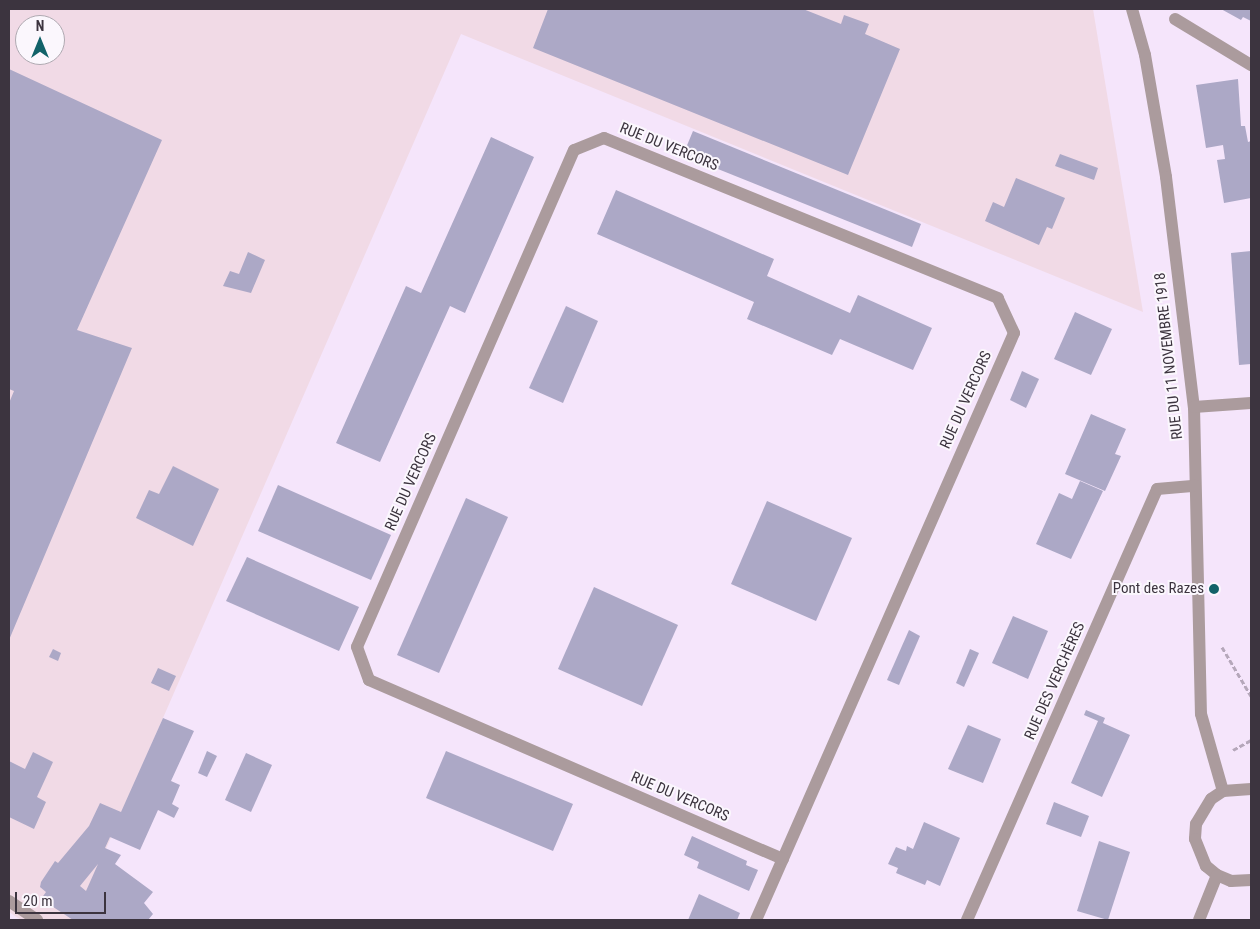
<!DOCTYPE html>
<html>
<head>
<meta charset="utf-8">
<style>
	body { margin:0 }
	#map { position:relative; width:1260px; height:929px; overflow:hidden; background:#f5e5fb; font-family:"Roboto Condensed",sans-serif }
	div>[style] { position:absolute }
	.industrial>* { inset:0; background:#f1dae6 }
	.building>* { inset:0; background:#aca8c6 }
	.path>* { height:3px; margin-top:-1.5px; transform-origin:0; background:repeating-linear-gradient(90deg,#b5a7ba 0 5px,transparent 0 7.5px) }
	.minor>* { height:12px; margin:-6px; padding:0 6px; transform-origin:6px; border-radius:6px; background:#ab9b9d }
	.dots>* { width:14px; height:14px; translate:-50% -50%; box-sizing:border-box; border:2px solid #fbf7fd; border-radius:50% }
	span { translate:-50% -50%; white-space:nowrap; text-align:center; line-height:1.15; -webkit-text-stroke:4px #fbf7fd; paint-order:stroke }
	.street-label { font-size:15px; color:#3c343f }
	.poi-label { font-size:15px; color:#3c343f }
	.right { translate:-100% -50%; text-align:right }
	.frame { position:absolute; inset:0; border:10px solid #3c343f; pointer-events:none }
	.north { position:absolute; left:15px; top:15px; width:50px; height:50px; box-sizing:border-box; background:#fbf7fd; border:1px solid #afa9b1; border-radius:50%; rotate:0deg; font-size:14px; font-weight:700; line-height:20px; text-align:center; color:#3c343f }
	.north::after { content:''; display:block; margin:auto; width:18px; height:22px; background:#126269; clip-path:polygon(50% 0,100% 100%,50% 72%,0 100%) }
	.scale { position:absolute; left:15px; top:892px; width:91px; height:22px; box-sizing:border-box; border:2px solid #3c343f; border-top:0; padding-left:6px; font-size:15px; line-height:18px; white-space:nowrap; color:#3c343f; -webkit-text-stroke:4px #fbf7fd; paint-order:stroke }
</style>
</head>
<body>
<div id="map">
	<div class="industrial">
		<div style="clip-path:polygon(evenodd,9px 9px,1093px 9px,1143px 312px,461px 34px,75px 920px,21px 920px,9px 912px,9px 9px,25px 25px,55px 25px,55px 55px,25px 55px,25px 25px)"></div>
	</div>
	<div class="building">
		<div style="clip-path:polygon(548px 9px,803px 9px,841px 24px,844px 15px,869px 24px,865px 34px,900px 49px,848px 175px,533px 48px)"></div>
		<div style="clip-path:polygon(1221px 9px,1251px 9px,1251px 21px,1243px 17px,1241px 20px)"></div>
		<div style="clip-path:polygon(9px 69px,162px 140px,77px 330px,132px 348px,9px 640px,9px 403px,14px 391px,9px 389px)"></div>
		<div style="clip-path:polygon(1238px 79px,1241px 126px,1245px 126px,1248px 142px,1251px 141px,1251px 198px,1224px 203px,1217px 160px,1225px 159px,1223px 145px,1206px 148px,1196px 85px)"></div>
		<div style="clip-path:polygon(693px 131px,921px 224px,912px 247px,683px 155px)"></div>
		<div style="clip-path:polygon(491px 137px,534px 157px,465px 313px,450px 306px,380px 462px,336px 443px,406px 286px,421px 293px)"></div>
		<div style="clip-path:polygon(1060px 154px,1098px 168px,1094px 180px,1055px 166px)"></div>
		<div style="clip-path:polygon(1016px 178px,1065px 198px,1052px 229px,1047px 227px,1039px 245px,985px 221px,993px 202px,1004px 207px)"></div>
		<div style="clip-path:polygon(616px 190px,774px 259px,767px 276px,850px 313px,858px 295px,932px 328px,913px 370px,840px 339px,832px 355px,747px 319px,754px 302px,597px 234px)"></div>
		<div style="clip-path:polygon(1251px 251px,1251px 364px,1239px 365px,1231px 253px)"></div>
		<div style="clip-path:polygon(248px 252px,265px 260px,251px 293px,223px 286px,230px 271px,239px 274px)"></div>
		<div style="clip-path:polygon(566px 306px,598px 321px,563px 403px,529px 388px)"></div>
		<div style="clip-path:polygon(1075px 312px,1112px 329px,1091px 375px,1054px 359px)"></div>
		<div style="clip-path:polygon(1022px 371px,1039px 379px,1026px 408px,1010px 400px)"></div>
		<div style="clip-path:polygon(1091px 414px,1126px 429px,1115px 454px,1121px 456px,1105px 491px,1065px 474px)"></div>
		<div style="clip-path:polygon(173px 466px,219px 489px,193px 546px,136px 518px,149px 490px,159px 494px)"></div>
		<div style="clip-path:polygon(1080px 481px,1103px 491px,1071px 559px,1036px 544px,1059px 493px,1072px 499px)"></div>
		<div style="clip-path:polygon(278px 485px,391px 535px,371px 580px,258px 531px)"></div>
		<div style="clip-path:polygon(466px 498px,508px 517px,439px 673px,397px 655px)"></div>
		<div style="clip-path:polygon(767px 501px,852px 538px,816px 621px,731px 584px)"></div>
		<div style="clip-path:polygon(247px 557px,359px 607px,339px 651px,226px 601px)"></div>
		<div style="clip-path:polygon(594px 587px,678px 625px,642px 706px,558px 669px)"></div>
		<div style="clip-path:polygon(1013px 616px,1048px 631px,1028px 679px,992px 663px)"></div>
		<div style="clip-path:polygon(909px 630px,920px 636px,899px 685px,887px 680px)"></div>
		<div style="clip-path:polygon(53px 649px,61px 653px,58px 661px,49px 657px)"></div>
		<div style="clip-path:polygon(970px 649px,979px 653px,964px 687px,956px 683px)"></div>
		<div style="clip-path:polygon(158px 668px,176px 676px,169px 691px,151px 683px)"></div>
		<div style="clip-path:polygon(1086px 710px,1105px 718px,1103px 723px,1130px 735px,1102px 797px,1071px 783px,1098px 721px,1084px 715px)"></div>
		<div style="clip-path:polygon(evenodd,163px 718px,194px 731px,171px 781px,180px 785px,172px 804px,179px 808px,174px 818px,158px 810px,140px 850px,110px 837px,105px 848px,121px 855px,115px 864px,153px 892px,144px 903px,153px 914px,148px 920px,73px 920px,41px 899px,46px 892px,40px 887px,41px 882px,55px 861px,58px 863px,89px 826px,100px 803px,121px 812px,163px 718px,98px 864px,86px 891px,80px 886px,98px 864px)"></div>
		<div style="clip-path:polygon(968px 725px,1001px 739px,983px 783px,948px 769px)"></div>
		<div style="clip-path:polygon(207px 751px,217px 756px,207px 777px,198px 773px)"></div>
		<div style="clip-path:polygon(446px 751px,573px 804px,553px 851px,426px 798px)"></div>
		<div style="clip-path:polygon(33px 752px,53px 762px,37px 797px,46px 802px,34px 829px,9px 817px,9px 761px,25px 769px)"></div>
		<div style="clip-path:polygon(246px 753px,272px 765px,251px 812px,225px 800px)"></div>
		<div style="clip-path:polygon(1054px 802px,1089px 816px,1081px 837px,1046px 824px)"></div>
		<div style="clip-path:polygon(924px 822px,960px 838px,940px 886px,927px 880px,925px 885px,896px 873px,898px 868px,888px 864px,896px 847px,906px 851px,907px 846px,913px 849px)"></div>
		<div style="clip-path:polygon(692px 836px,747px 861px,746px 865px,758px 870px,749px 891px,697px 868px,699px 862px,684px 855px)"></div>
		<div style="clip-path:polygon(1099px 841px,1130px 852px,1108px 920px,1077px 911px)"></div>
		<div style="clip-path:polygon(699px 894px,740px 913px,737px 920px,688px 920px)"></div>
	</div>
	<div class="path">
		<div style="left:1222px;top:647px;width:57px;rotate:59.4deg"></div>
		<div style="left:1233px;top:750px;width:21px;rotate:-29deg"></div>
	</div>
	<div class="minor">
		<div style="left:1132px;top:9px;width:48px;rotate:74.2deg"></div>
		<div style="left:1145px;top:55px;width:124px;rotate:80.2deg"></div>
		<div style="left:1166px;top:177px;width:232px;rotate:83.1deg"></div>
		<div style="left:1194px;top:407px;width:307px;rotate:88.7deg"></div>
		<div style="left:1201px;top:714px;width:80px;rotate:74.1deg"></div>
		<div style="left:1175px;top:19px;width:89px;rotate:31.2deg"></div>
		<div style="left:1194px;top:407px;width:57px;rotate:-4deg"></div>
		<div style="left:1251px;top:789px;width:28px;rotate:176deg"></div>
		<div style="left:1223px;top:791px;width:14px;rotate:146deg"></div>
		<div style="left:1211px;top:799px;width:29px;rotate:121deg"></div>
		<div style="left:1196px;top:824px;width:15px;rotate:94deg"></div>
		<div style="left:1195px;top:839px;width:29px;rotate:68deg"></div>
		<div style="left:1206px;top:866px;width:14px;rotate:39deg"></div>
		<div style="left:1217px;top:875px;width:15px;rotate:23deg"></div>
		<div style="left:1231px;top:881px;width:20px;rotate:-3deg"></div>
		<div style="left:9px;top:901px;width:34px;rotate:34deg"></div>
		<div style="left:756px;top:920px;width:641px;rotate:-66.27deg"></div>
		<div style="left:1014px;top:333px;width:38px;rotate:-115deg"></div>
		<div style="left:998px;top:298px;width:425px;rotate:-157.9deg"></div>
		<div style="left:604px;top:138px;width:32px;rotate:158deg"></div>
		<div style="left:574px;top:150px;width:542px;rotate:113.59deg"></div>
		<div style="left:357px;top:647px;width:35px;rotate:70deg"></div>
		<div style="left:369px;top:680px;width:451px;rotate:23.4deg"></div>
		<div style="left:967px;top:920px;width:471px;rotate:-66.2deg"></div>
		<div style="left:1157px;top:489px;width:38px;rotate:-5deg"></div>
		<div style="left:1199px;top:920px;width:48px;rotate:-68.2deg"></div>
	</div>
	<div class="dots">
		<div style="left:1214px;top:589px;background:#126269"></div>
	</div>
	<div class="street-label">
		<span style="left:669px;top:147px;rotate:22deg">RUE DU VERCORS</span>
		<span style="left:1169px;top:356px;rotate:-96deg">RUE DU 11 NOVEMBRE 1918</span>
		<span style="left:966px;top:400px;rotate:-66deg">RUE DU VERCORS</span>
		<span style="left:411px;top:482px;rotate:-66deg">RUE DU VERCORS</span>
		<span style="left:1055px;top:681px;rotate:-66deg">RUE DES VERCHÈRES</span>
		<span style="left:680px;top:797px;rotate:23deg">RUE DU VERCORS</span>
	</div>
	<div class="poi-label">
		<span class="right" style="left:1204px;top:589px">Pont des Razes</span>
	</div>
	<div class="frame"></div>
	<div class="north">N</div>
	<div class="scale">20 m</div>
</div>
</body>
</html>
